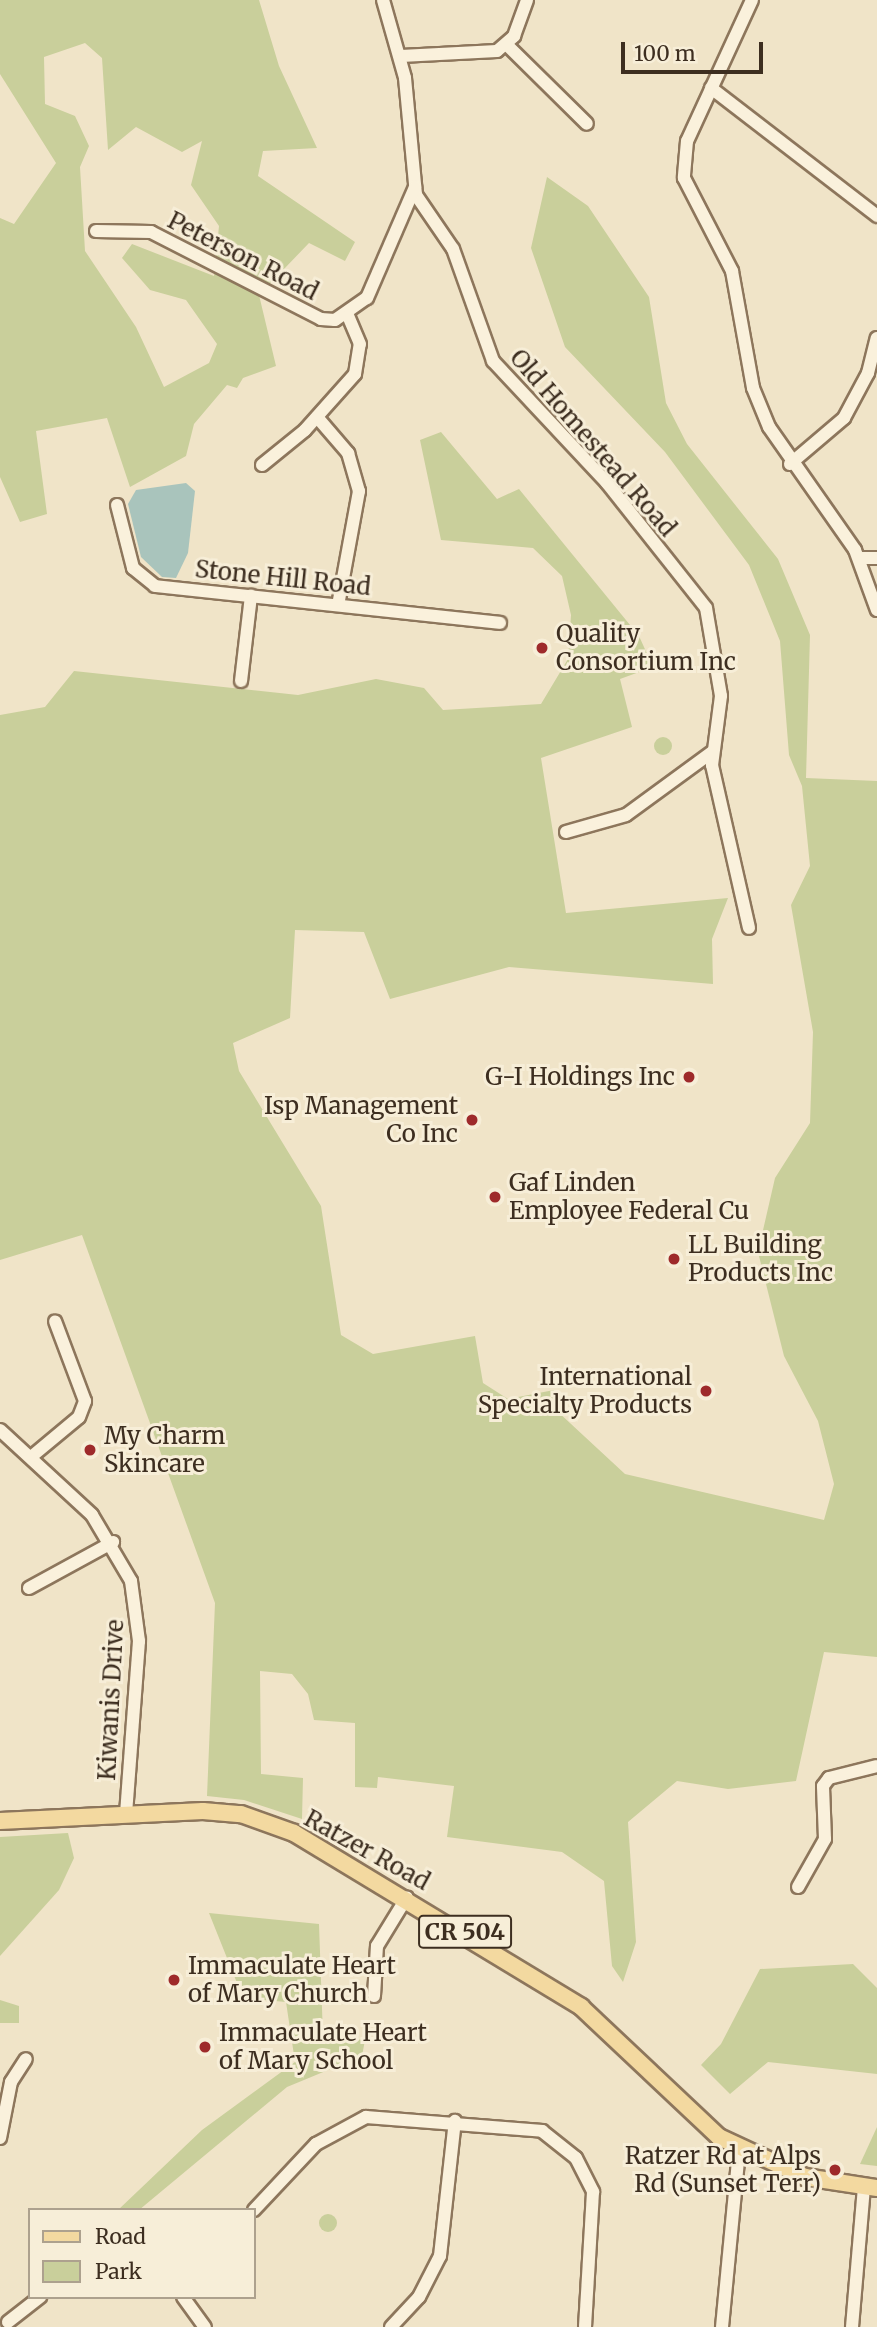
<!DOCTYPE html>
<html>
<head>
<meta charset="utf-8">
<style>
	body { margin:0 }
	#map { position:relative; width:877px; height:2327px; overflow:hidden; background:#f0e4c8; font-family:Merriweather,serif }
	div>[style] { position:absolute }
	.green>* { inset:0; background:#c9cf9b }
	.round { border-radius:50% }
	.water>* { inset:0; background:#a9c4bc }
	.roads { filter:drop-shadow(2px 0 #8d765c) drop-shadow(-2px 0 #8d765c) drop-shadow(0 2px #8d765c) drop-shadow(0 -2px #8d765c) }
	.minor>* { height:12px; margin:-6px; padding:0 6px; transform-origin:6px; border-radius:6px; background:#faf1dc }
	.major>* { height:16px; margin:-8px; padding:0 8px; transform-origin:8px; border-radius:8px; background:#f3d9a0 }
	.dots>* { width:19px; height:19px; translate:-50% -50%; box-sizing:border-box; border:4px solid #f7eed8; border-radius:50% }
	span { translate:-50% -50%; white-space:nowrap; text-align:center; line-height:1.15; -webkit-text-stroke:6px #f7eed8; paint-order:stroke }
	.shield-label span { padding:2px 5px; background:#f7eed8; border:2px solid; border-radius:5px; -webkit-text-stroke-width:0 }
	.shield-label { font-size:23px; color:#3d2e20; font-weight:700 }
	.street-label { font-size:24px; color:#3d2e20 }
	.poi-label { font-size:24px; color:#3d2e20 }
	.left { translate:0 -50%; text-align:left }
	.right { translate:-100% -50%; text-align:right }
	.legend { position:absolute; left:28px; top:2208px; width:228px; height:91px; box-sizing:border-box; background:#f7eed8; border:2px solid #ada18e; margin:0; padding:9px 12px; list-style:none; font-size:21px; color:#3d2e20 }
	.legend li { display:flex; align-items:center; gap:14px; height:35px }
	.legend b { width:35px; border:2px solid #ada18e }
	.scale { position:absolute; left:621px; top:42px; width:142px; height:32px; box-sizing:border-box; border:4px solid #3d2e20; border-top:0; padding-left:9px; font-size:21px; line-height:24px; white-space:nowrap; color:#3d2e20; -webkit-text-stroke:5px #f7eed8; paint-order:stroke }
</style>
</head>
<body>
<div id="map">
	<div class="green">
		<div style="clip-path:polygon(evenodd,0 0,259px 0,279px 66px,317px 148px,263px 151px,258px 176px,355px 242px,345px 261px,309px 243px,259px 295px,276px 366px,243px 378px,237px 388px,227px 385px,194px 424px,186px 456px,130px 487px,107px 418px,36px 431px,47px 514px,20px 522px,0 477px,0 218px,14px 224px,56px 163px,0 74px,0 0,85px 43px,102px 58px,108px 150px,136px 127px,182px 152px,202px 141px,191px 185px,219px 226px,214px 276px,132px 244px,122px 258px,150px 290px,186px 300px,217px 344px,209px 363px,164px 387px,136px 327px,85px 251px,80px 167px,89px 146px,75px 116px,45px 104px,44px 57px,85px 43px)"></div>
		<div style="clip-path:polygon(547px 177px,588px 206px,649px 297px,666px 403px,687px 444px,778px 559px,810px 635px,806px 778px,877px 781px,877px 1657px,824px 1652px,796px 1781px,728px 1789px,677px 1781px,628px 1822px,636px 1942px,623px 1982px,612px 1966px,604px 1881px,562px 1852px,447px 1837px,454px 1786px,378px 1777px,377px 1788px,355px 1787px,355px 1723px,314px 1720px,308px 1694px,292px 1674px,260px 1671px,261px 1774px,303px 1778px,302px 1819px,244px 1800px,207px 1796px,215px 1603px,82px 1235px,0 1260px,0 715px,45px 707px,74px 671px,298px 695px,376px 679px,424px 688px,443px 710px,541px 704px,568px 659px,571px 615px,562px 576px,533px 548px,441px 540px,420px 440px,441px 432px,497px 499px,519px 489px,639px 636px,653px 667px,620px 679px,632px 727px,541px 758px,566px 913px,728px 898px,712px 939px,713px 984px,509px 967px,390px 999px,364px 932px,295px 930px,290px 1018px,233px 1043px,239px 1071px,321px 1206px,341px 1335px,373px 1354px,475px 1336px,483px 1383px,508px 1399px,554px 1390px,557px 1411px,625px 1474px,824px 1520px,834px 1484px,818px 1421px,784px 1356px,758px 1252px,775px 1178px,810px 1123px,813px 1032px,791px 905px,810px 866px,802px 786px,789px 755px,780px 641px,749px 565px,665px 452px,565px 347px,531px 248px)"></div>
		<div class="round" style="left:654px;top:737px;width:18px;height:18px"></div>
		<div style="clip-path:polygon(68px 1833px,74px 1858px,59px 1890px,0 1956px,0 1837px)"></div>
		<div style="clip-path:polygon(209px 1913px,319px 1924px,323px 2036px,365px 2040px,362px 2056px,287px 2087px,139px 2210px,118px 2210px,202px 2130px,295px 2062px,286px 2002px,243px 1998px)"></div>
		<div style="clip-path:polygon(853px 1964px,877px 1988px,877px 2074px,768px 2062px,730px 2094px,701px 2065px,721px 2044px,760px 1969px)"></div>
		<div style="clip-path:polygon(0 2000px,19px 2006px,19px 2023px,0 2023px)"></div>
		<div style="clip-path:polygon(877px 2127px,877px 2166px,860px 2164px)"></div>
		<div class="round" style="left:319px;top:2214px;width:18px;height:18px"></div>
	</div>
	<div class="water">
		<div style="clip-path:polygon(186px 483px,195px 491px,188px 553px,176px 578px,162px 577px,141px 557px,128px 504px,136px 490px)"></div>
	</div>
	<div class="roads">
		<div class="minor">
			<div style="left:383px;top:0;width:81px;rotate:74.2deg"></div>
			<div style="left:405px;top:78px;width:118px;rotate:84.6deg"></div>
			<div style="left:416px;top:195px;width:65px;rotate:55.6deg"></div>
			<div style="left:453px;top:249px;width:119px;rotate:70.3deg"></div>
			<div style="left:493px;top:361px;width:167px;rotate:46.9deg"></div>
			<div style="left:607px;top:483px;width:159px;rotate:51.6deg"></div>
			<div style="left:706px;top:608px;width:89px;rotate:80.3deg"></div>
			<div style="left:721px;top:696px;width:70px;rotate:97.4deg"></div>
			<div style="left:712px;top:765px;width:167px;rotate:77.2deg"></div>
			<div style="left:752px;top:0;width:155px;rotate:114.7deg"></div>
			<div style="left:687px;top:141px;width:37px;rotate:95deg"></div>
			<div style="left:684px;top:178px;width:105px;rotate:62.7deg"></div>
			<div style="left:732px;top:271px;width:119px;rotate:79.8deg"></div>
			<div style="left:753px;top:388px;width:42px;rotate:67.7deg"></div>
			<div style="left:769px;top:427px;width:150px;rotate:55deg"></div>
			<div style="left:855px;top:550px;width:64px;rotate:69.9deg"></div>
			<div style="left:507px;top:45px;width:112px;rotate:44.6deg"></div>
			<div style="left:401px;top:56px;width:96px;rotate:-3deg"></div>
			<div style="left:497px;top:51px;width:23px;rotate:-41deg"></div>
			<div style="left:514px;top:36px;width:38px;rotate:-70deg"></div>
			<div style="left:711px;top:88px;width:210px;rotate:37.6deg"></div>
			<div style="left:96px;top:231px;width:55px;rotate:1deg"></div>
			<div style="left:151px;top:232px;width:191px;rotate:27.1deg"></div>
			<div style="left:321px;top:319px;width:14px;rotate:4deg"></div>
			<div style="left:335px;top:320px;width:39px;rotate:-35deg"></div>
			<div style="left:367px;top:298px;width:121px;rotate:-66.6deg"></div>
			<div style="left:317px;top:417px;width:48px;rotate:49.3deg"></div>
			<div style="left:348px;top:453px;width:40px;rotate:74deg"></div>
			<div style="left:359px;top:491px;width:116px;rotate:100.4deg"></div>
			<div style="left:790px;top:464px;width:71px;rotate:-40.4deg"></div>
			<div style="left:844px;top:418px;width:51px;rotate:-61.9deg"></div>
			<div style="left:868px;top:373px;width:36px;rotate:-76deg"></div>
			<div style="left:262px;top:465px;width:55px;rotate:-39.1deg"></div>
			<div style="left:305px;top:430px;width:75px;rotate:-48.2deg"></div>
			<div style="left:355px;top:374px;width:30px;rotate:-81deg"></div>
			<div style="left:360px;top:344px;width:30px;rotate:-113deg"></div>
			<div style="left:117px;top:505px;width:65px;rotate:75.7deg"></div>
			<div style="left:133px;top:568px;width:28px;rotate:39deg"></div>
			<div style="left:155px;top:586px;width:347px;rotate:6.1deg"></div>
			<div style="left:859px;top:558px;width:18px"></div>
			<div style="left:241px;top:681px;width:86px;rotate:-83.3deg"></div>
			<div style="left:566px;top:832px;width:62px;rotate:-15.8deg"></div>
			<div style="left:626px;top:815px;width:107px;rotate:-36.2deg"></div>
			<div style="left:0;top:1430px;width:125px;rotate:42.7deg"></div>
			<div style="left:92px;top:1515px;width:77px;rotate:59.4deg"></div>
			<div style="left:131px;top:1581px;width:61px;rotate:82.4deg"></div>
			<div style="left:139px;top:1641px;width:173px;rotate:94.3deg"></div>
			<div style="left:31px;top:1457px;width:62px;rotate:-39.8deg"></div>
			<div style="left:79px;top:1417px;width:17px;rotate:-69deg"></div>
			<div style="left:85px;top:1401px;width:85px;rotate:-110.6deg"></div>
			<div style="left:29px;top:1588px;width:96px;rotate:-28.7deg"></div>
			<div style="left:798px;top:1887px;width:55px;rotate:-60.6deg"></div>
			<div style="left:825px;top:1839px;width:53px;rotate:-92.2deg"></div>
			<div style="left:823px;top:1786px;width:10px;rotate:-53deg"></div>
			<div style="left:829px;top:1778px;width:49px;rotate:-14deg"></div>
			<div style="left:374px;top:1996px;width:50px;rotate:-86.6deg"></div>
			<div style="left:377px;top:1946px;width:57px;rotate:-58.5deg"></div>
			<div style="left:0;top:2138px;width:57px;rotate:-78.9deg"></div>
			<div style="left:11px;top:2082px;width:27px;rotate:-57deg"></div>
			<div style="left:254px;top:2210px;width:91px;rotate:-46.8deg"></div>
			<div style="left:316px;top:2144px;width:57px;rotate:-28.4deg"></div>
			<div style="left:366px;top:2117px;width:177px;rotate:4.5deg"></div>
			<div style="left:542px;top:2131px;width:43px;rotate:38.5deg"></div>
			<div style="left:576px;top:2158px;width:38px;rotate:63deg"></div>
			<div style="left:593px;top:2192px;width:135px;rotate:93.4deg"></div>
			<div style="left:183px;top:2297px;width:37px;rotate:54deg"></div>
			<div style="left:8px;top:2322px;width:41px;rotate:-38deg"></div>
			<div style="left:391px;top:2327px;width:41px;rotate:-47deg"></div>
			<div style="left:419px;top:2297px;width:46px;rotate:-62.9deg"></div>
			<div style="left:440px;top:2256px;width:136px;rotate:-83.7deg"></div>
			<div style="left:722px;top:2327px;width:179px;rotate:-84.5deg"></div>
			<div style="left:852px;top:2327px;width:141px;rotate:-85.1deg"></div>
		</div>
		<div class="major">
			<div style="left:0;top:1821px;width:203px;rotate:-2.8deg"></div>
			<div style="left:203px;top:1811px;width:38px;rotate:5deg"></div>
			<div style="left:241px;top:1814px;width:56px;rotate:19.7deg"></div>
			<div style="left:294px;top:1833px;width:336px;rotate:31.2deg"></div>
			<div style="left:581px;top:2007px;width:190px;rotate:43.3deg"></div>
			<div style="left:719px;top:2137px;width:95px;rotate:24.9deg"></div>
			<div style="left:805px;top:2177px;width:73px;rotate:8.7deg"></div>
		</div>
	</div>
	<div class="dots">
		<div style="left:542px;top:648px;background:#9e2a2b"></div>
		<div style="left:689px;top:1077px;background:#9e2a2b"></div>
		<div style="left:472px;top:1120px;background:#9e2a2b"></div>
		<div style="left:495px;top:1197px;background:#9e2a2b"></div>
		<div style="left:674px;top:1259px;background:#9e2a2b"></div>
		<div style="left:706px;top:1391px;background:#9e2a2b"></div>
		<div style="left:90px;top:1450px;background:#9e2a2b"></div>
		<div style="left:174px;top:1980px;background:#9e2a2b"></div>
		<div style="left:205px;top:2047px;background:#9e2a2b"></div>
		<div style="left:835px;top:2170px;background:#9e2a2b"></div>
	</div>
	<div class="shield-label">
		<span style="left:465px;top:1932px">CR 504</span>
	</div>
	<div class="street-label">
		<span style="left:243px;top:256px;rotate:27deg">Peterson Road</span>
		<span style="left:593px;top:443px;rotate:49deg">Old Homestead Road</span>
		<span style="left:283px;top:578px;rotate:6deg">Stone Hill Road</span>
		<span style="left:111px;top:1700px;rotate:-87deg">Kiwanis Drive</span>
		<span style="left:367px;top:1850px;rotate:29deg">Ratzer Road</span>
	</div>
	<div class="poi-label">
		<span class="left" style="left:556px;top:648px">Quality<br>Consortium Inc</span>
		<span class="right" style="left:675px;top:1077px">G-I Holdings Inc</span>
		<span class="right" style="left:458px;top:1120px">Isp Management<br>Co Inc</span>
		<span class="left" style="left:509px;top:1197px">Gaf Linden<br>Employee Federal Cu</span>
		<span class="left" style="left:688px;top:1259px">LL Building<br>Products Inc</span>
		<span class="right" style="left:692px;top:1391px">International<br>Specialty Products</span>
		<span class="left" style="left:104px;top:1450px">My Charm<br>Skincare</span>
		<span class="left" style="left:188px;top:1980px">Immaculate Heart<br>of Mary Church</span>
		<span class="left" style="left:219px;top:2047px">Immaculate Heart<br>of Mary School</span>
		<span class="right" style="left:821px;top:2170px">Ratzer Rd at Alps<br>Rd (Sunset Terr)</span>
	</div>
	<ul class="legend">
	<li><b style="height:9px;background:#f3d9a0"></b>Road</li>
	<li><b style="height:19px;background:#c9cf9b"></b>Park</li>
	</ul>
	<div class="scale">100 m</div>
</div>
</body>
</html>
